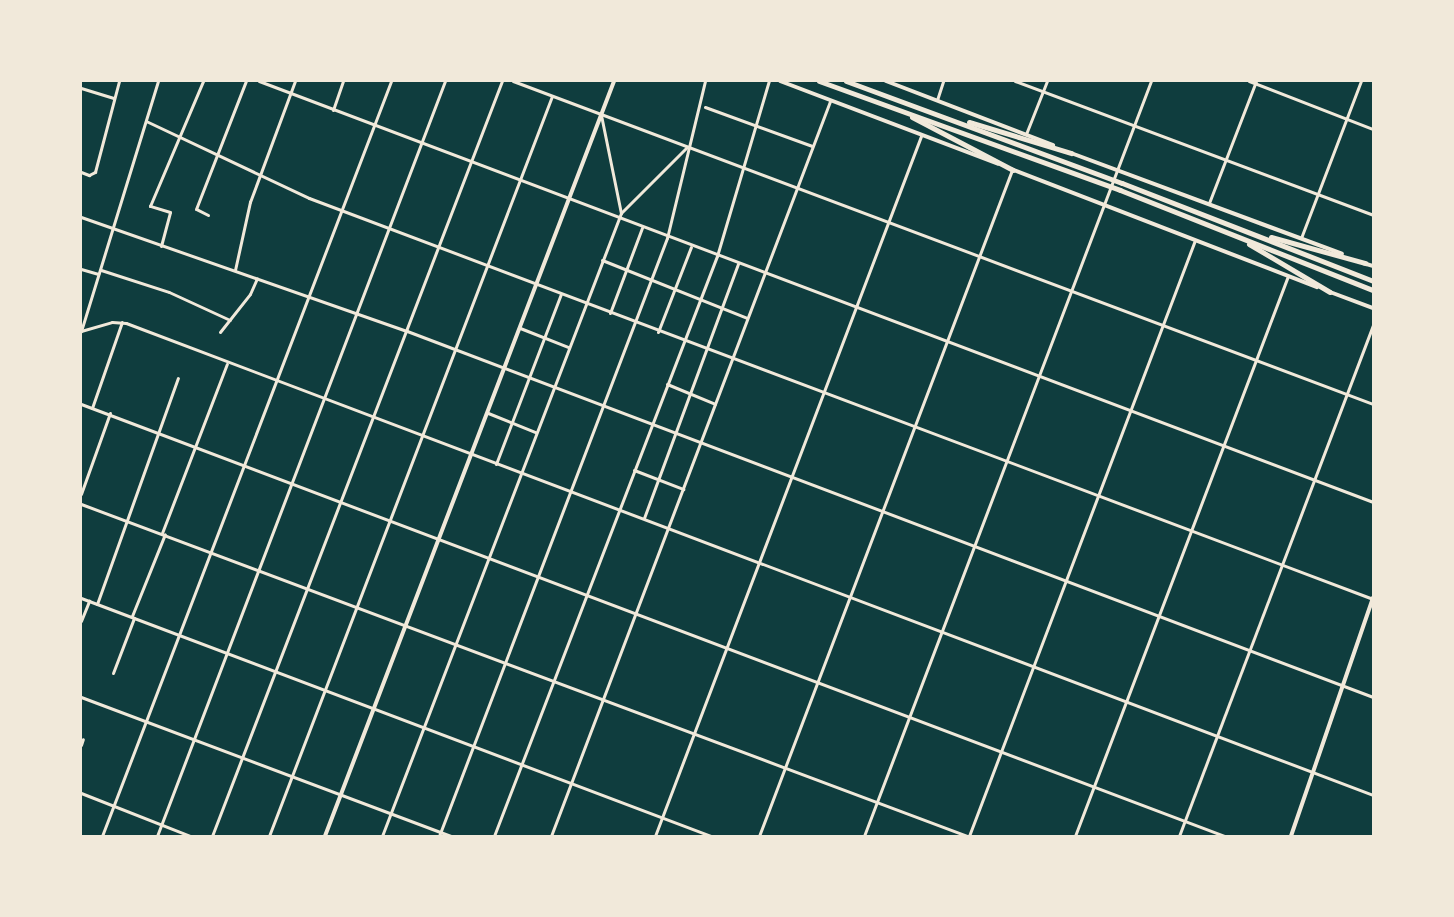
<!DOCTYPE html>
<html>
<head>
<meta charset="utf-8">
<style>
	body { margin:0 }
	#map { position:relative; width:1454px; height:917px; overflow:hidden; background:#0f3d3e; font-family:"PT Sans Narrow",sans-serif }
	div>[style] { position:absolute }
	.minor>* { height:3px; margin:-1.5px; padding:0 1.5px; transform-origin:1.5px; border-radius:1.5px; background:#f1e9da }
	.tertiary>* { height:4px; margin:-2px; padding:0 2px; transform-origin:2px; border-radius:2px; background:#f1e9da }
	.secondary>* { height:4px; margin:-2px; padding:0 2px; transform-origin:2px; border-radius:2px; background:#f1e9da }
	.motorway>* { height:5px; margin:-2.5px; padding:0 2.5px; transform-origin:2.5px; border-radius:2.5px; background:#f1e9da }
	span { translate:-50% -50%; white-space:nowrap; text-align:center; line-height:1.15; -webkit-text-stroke:6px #f1e9da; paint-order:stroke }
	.frame { position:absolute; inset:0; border:82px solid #f1e9da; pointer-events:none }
</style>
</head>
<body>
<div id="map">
	<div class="minor">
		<div style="left:158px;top:81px;width:262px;rotate:107.1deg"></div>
		<div style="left:81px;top:331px;width:32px;rotate:-16deg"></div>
		<div style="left:112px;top:322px;width:14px;rotate:4deg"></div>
		<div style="left:126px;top:323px;width:1333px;rotate:20.73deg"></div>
		<div style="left:259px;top:81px;width:1191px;rotate:20.7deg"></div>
		<div style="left:513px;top:81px;width:919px;rotate:20.59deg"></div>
		<div style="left:1015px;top:81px;width:382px;rotate:20.5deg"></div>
		<div style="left:1249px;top:81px;width:133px;rotate:21.2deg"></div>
		<div style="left:81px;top:88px;width:34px;rotate:17deg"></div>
		<div style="left:937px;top:100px;width:20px;rotate:-72deg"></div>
		<div style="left:705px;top:107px;width:114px;rotate:20deg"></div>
		<div style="left:333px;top:110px;width:31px;rotate:-71deg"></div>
		<div style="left:601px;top:115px;width:100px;rotate:78.5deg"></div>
		<div style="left:146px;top:121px;width:180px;rotate:25.3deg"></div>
		<div style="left:309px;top:198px;width:1137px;rotate:20.65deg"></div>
		<div style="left:1026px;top:134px;width:57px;rotate:-68.4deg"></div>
		<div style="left:81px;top:172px;width:9px;rotate:21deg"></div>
		<div style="left:89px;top:175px;width:7px;rotate:-27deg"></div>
		<div style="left:95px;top:172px;width:94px;rotate:-75.2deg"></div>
		<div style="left:1209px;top:203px;width:131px;rotate:-68.9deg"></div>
		<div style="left:208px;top:215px;width:13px;rotate:-153deg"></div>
		<div style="left:196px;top:209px;width:137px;rotate:-68.7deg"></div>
		<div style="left:81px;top:217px;width:345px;rotate:19.3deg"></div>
		<div style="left:407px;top:331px;width:1033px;rotate:20.75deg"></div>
		<div style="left:1301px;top:238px;width:168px;rotate:-69.1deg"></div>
		<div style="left:161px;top:246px;width:35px;rotate:-75deg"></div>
		<div style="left:170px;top:212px;width:21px;rotate:-163deg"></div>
		<div style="left:150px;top:206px;width:136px;rotate:-67deg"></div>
		<div style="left:602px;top:260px;width:156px;rotate:21.8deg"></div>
		<div style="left:81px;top:269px;width:18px;rotate:16deg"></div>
		<div style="left:101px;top:270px;width:71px;rotate:17.9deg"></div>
		<div style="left:169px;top:292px;width:67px;rotate:24.7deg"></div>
		<div style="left:235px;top:270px;width:70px;rotate:-77.6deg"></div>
		<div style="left:250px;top:202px;width:129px;rotate:-69.6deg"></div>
		<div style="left:610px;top:313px;width:91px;rotate:-69.4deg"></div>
		<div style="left:520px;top:328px;width:52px;rotate:21.6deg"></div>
		<div style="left:220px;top:332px;width:48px;rotate:-51.7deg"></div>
		<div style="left:250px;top:294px;width:17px;rotate:-66deg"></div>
		<div style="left:658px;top:332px;width:91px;rotate:-68.8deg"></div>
		<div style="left:667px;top:384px;width:52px;rotate:22.6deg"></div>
		<div style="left:81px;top:404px;width:1222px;rotate:20.7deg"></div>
		<div style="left:92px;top:408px;width:91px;rotate:-70.8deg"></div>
		<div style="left:488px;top:413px;width:51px;rotate:22deg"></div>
		<div style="left:496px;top:464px;width:182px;rotate:-69.1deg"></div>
		<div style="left:634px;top:470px;width:53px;rotate:21.2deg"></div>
		<div style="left:81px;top:494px;width:86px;rotate:-70.3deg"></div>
		<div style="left:81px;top:504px;width:946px;rotate:20.54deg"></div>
		<div style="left:644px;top:518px;width:271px;rotate:-69.7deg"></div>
		<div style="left:162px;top:533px;width:181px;rotate:-69deg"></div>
		<div style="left:81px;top:598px;width:673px;rotate:20.7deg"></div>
		<div style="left:97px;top:604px;width:240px;rotate:-70.3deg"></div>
		<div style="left:132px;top:616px;width:88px;rotate:-68.1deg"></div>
		<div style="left:81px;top:621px;width:22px;rotate:-68deg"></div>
		<div style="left:113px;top:673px;width:59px;rotate:-69.1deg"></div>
		<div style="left:81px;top:697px;width:395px;rotate:20.6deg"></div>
		<div style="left:81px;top:745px;width:6px;rotate:-72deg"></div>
		<div style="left:81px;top:793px;width:117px;rotate:21.5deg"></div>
		<div style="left:102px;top:836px;width:808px;rotate:-69.05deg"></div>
		<div style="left:157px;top:836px;width:808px;rotate:-69.12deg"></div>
		<div style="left:212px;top:836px;width:809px;rotate:-68.99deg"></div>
		<div style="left:269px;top:836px;width:792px;rotate:-69.07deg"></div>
		<div style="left:382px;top:836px;width:667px;rotate:-69.01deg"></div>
		<div style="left:621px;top:213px;width:93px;rotate:-45deg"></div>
		<div style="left:439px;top:836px;width:640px;rotate:-69.13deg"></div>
		<div style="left:667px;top:238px;width:162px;rotate:-76.4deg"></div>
		<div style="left:494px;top:836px;width:621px;rotate:-68.97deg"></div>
		<div style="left:717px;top:256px;width:183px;rotate:-73.5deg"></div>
		<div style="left:551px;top:836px;width:786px;rotate:-69.21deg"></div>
		<div style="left:655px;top:836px;width:749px;rotate:-69.19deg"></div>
		<div style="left:759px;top:836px;width:712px;rotate:-69.2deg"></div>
		<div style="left:864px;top:836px;width:808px;rotate:-69.19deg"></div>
		<div style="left:969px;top:836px;width:637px;rotate:-69.23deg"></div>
		<div style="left:1075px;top:836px;width:599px;rotate:-69.18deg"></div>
		<div style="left:1179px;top:836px;width:547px;rotate:-69.21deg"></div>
	</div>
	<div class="tertiary">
		<div style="left:780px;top:81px;width:233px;rotate:20.8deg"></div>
		<div style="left:886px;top:81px;width:179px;rotate:21deg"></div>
		<div style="left:1071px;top:153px;width:289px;rotate:20.4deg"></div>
		<div style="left:1011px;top:169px;width:328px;rotate:21.1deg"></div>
		<div style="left:1363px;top:263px;width:10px;rotate:17deg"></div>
		<div style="left:1330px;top:292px;width:46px;rotate:20.4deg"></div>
		<div style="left:325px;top:836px;width:808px;rotate:-69.05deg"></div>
	</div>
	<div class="secondary">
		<div style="left:1291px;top:836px;width:252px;rotate:-71deg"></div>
	</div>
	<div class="motorway">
		<div style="left:819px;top:81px;width:320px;rotate:19.9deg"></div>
		<div style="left:1120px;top:190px;width:272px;rotate:21.6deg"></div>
		<div style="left:846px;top:81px;width:294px;rotate:20.3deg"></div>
		<div style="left:1122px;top:183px;width:269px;rotate:21.3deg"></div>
		<div style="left:912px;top:117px;width:114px;rotate:27.7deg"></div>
		<div style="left:969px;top:122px;width:107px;rotate:16.9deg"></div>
		<div style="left:1271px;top:237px;width:98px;rotate:15.5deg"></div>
		<div style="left:1249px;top:244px;width:94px;rotate:30.7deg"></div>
	</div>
	<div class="frame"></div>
</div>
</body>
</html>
